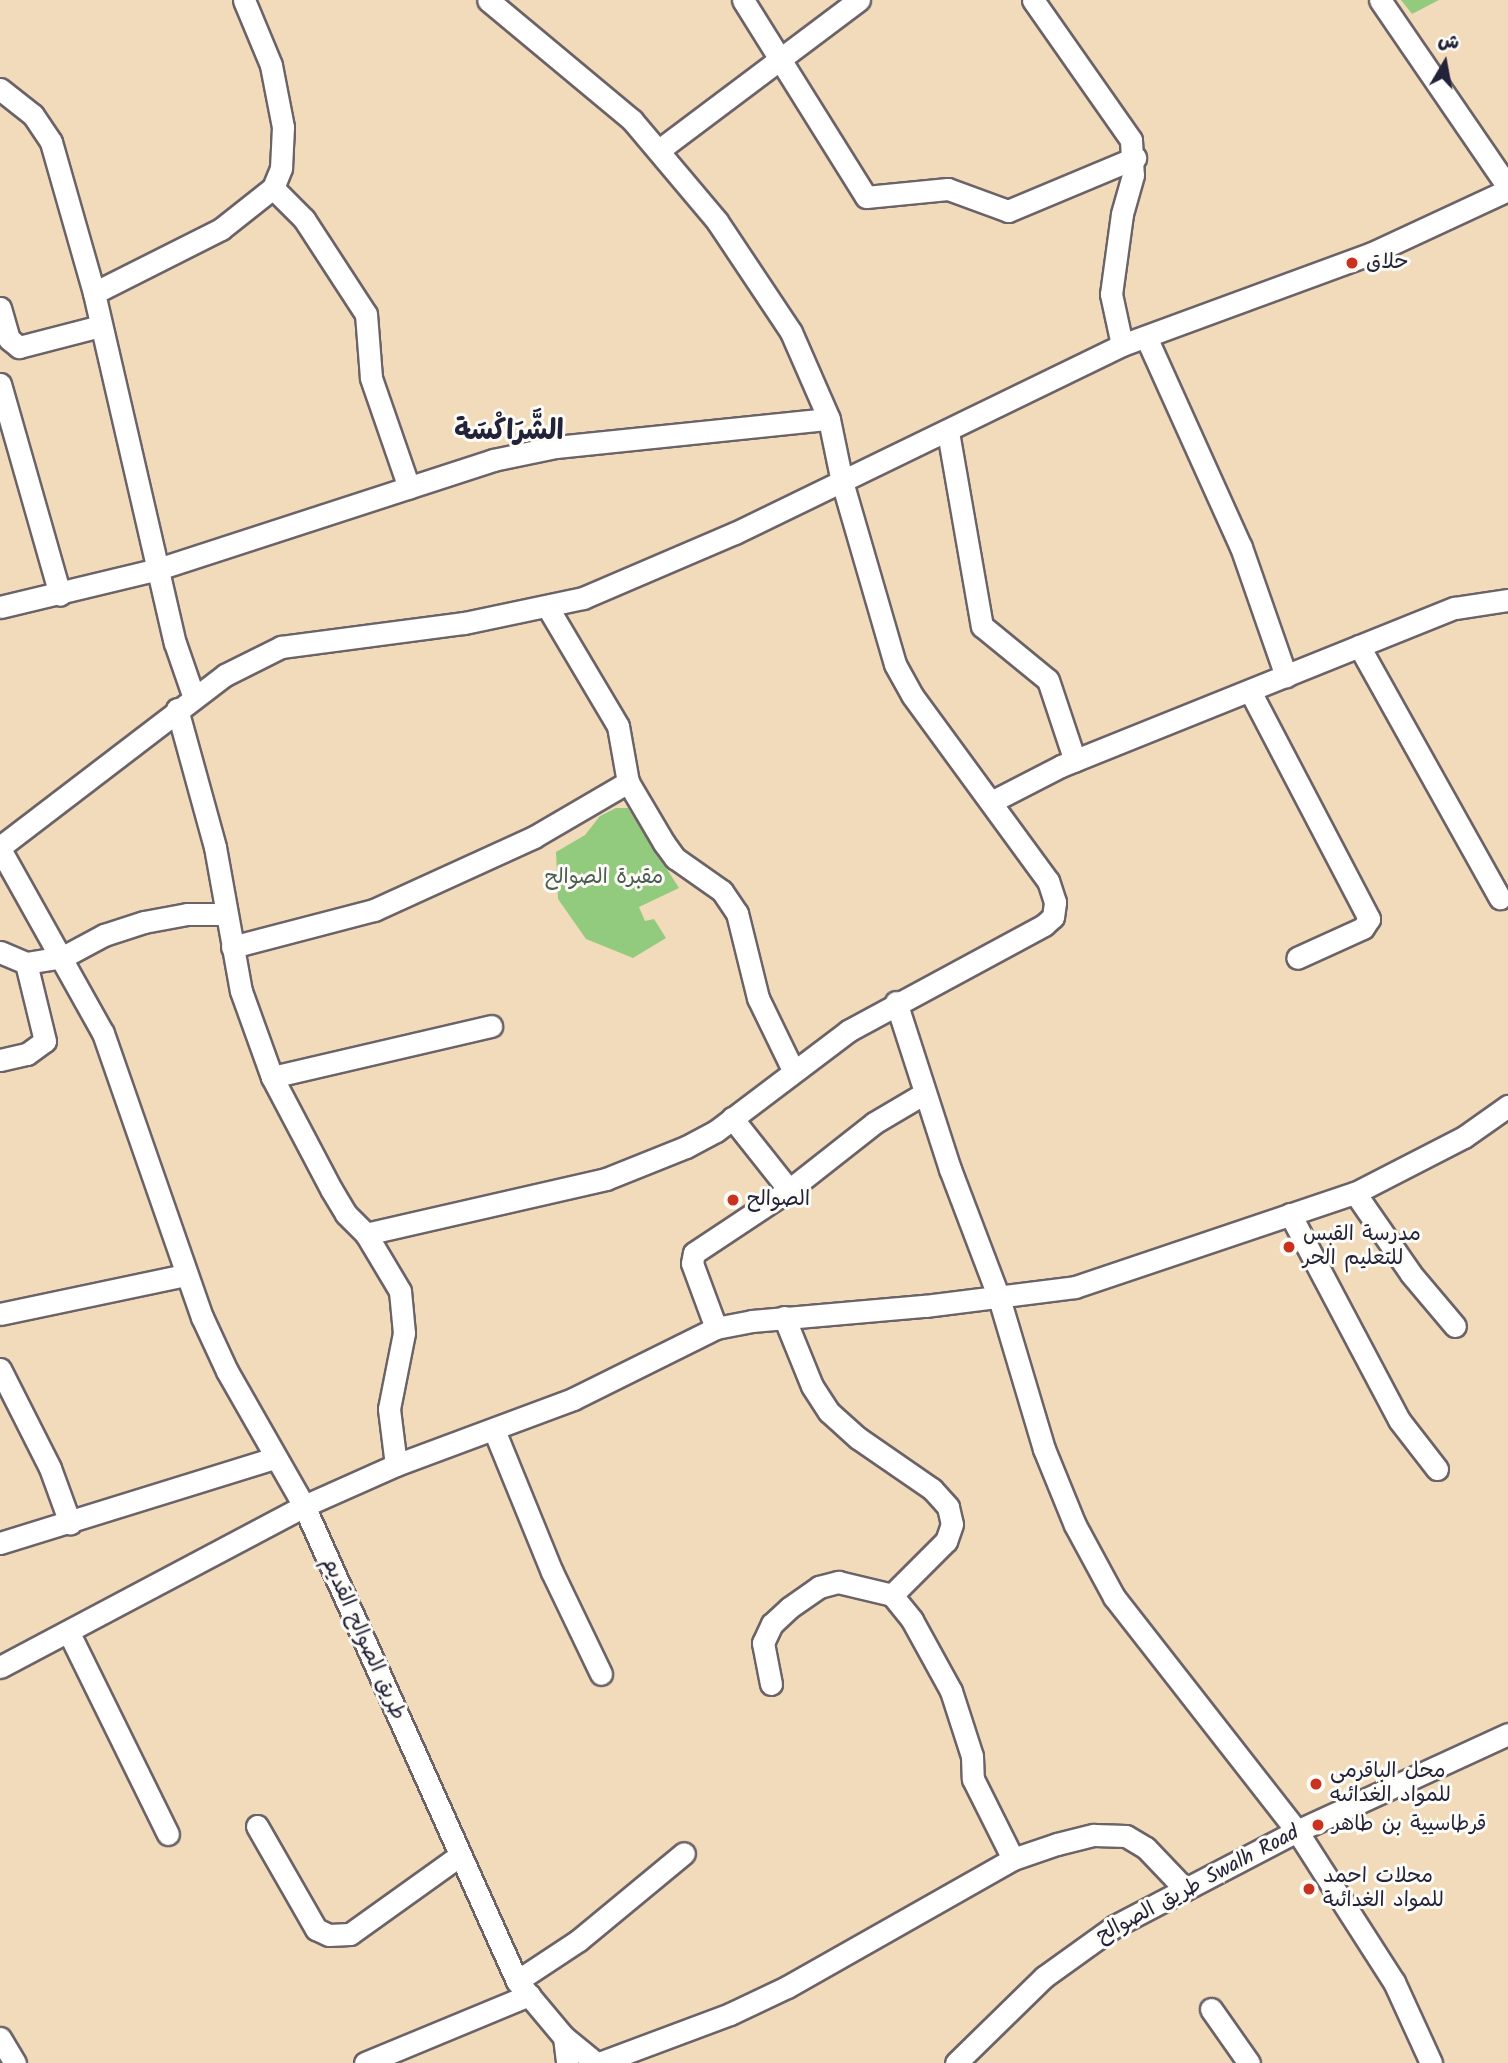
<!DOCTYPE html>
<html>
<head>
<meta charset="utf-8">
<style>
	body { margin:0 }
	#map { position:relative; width:1508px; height:2063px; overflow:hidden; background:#f2dbbb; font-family:Kalam,"Playpen Sans Arabic",sans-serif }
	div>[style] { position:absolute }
	.green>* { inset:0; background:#93cb7e }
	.roads { filter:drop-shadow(2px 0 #6b6368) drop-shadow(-2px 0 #6b6368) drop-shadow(0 2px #6b6368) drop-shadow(0 -2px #6b6368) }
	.minor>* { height:21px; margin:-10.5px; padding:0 10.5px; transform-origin:10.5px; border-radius:10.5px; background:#fff }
	.dots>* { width:19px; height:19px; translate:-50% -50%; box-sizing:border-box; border:4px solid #fdfcf7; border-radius:50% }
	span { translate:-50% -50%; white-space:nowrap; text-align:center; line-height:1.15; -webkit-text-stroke:6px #fdfcf7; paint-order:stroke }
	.poi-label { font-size:21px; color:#22223b }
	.left { translate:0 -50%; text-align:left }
	.park-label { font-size:21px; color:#4a5d52 }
	.street-label { font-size:21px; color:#22223b }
	.district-label { font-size:28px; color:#22223b; font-weight:700 }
	.north { position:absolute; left:1410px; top:28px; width:70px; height:70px; -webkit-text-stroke:5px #fdfcf7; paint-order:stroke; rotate:10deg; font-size:19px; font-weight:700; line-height:28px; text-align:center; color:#22223b }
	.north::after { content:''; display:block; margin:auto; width:24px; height:32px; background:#22223b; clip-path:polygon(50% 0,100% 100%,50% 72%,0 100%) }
</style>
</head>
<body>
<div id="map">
	<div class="green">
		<div style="clip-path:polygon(1401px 0,1439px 0,1412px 14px)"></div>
		<div style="clip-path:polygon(616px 808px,628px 808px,679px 888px,639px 907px,645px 921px,654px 919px,666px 938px,633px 958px,586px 939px,558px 899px,556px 852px,585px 835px,600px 816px)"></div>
	</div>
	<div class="roads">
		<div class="minor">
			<div style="left:743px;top:0;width:232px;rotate:58deg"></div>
			<div style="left:866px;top:197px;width:82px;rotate:-5.6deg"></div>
			<div style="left:948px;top:189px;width:64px;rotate:20.1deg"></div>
			<div style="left:1008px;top:211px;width:138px;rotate:-22.7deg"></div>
			<div style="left:1033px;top:0;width:171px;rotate:55deg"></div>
			<div style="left:1131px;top:140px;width:35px;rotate:87deg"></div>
			<div style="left:1133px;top:175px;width:41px;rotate:105.8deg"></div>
			<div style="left:1122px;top:214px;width:81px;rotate:97.8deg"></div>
			<div style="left:1111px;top:294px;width:52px;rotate:77.8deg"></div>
			<div style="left:1380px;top:0;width:227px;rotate:55.6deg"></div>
			<div style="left:0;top:89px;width:42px;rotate:38.2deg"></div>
			<div style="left:33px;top:115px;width:32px;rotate:56deg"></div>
			<div style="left:51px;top:142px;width:157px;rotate:74.1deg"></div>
			<div style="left:94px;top:293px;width:359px;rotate:77deg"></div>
			<div style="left:175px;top:643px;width:58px;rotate:70.9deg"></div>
			<div style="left:659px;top:150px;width:250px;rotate:-36.9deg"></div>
			<div style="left:273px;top:188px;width:44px;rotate:45deg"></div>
			<div style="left:304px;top:219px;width:113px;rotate:56.9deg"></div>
			<div style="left:366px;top:314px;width:64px;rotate:85.5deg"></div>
			<div style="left:371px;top:378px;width:116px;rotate:70.9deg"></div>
			<div style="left:94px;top:293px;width:142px;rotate:-26.7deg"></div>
			<div style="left:221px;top:229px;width:66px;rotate:-38.3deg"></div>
			<div style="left:273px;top:188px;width:22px;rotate:-68deg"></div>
			<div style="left:281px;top:168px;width:41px;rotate:-87.2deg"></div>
			<div style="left:283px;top:127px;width:63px;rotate:-101deg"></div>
			<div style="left:271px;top:65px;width:70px;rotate:-112.6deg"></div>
			<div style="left:0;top:308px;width:32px;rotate:74deg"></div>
			<div style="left:9px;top:339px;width:13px;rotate:39deg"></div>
			<div style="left:19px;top:347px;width:84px;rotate:-14.5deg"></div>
			<div style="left:1146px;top:337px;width:230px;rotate:65.7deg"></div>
			<div style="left:1241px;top:547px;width:137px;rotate:70.8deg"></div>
			<div style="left:0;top:384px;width:219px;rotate:74.1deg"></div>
			<div style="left:948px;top:432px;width:197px;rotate:80.1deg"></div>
			<div style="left:982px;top:626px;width:85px;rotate:39.3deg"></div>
			<div style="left:1048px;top:680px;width:85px;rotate:71.6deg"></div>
			<div style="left:0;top:607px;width:163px;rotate:-13.5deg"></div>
			<div style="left:158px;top:569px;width:352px;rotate:-18deg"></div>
			<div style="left:493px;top:460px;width:64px;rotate:-11.7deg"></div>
			<div style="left:556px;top:447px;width:274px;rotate:-5.9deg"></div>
			<div style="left:548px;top:608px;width:137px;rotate:59.3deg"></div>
			<div style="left:618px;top:726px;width:57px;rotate:79.9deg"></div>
			<div style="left:628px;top:782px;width:71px;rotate:59.5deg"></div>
			<div style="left:664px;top:843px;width:19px;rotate:54deg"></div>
			<div style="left:675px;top:858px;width:57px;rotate:35.1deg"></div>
			<div style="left:722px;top:891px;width:27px;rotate:56deg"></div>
			<div style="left:737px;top:913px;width:88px;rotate:76.1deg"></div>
			<div style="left:758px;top:998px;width:80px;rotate:64.1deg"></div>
			<div style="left:1359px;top:646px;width:289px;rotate:60.8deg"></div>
			<div style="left:1251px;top:693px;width:255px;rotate:62.4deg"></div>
			<div style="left:1369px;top:919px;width:11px;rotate:124deg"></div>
			<div style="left:1363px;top:928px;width:72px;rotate:155.6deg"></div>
			<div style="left:177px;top:709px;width:143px;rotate:74.6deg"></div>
			<div style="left:215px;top:847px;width:146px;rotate:79.8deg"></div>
			<div style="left:241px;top:991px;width:91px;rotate:70.2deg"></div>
			<div style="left:272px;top:1077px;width:127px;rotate:62.2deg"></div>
			<div style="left:331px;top:1189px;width:29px;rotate:59deg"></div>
			<div style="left:346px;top:1214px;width:28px;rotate:45deg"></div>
			<div style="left:366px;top:1234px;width:66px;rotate:59.2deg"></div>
			<div style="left:400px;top:1291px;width:42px;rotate:84.6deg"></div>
			<div style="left:404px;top:1333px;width:77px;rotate:101.2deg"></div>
			<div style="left:389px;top:1409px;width:56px;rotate:82.9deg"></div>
			<div style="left:993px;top:801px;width:76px;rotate:-27.2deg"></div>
			<div style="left:1061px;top:766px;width:424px;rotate:-21.9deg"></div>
			<div style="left:1455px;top:608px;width:54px;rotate:-8.6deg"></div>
			<div style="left:0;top:847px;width:283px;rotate:-37.4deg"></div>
			<div style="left:225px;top:675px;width:63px;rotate:-26.6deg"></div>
			<div style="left:281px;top:647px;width:185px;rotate:-7.5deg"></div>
			<div style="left:464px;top:623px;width:122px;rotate:-11.9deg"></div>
			<div style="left:583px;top:598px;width:165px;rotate:-23.2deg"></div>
			<div style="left:735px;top:533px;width:430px;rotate:-25.9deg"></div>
			<div style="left:1122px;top:345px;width:266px;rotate:-20.2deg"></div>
			<div style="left:1372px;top:253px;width:150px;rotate:-24.9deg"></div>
			<div style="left:0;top:849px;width:211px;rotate:60.8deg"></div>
			<div style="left:103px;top:1033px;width:301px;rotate:70.8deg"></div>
			<div style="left:202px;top:1317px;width:60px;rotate:65.2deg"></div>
			<div style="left:227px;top:1371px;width:155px;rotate:60.3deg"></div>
			<div style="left:304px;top:1506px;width:521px;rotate:65.85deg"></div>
			<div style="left:517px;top:1981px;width:73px;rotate:50deg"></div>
			<div style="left:564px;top:2037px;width:41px;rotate:39.1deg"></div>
			<div style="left:232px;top:947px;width:147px;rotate:-14.6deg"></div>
			<div style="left:374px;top:910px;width:176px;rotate:-24.5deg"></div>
			<div style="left:534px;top:837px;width:109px;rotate:-30.3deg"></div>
			<div style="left:0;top:952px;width:28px;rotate:23deg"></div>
			<div style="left:26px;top:963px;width:37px;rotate:-9deg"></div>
			<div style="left:63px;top:957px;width:47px;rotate:-28.2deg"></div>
			<div style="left:104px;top:935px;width:42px;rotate:-18deg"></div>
			<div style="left:144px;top:922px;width:44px;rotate:-10.5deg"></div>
			<div style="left:187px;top:914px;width:38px"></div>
			<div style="left:896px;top:1002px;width:176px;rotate:72.1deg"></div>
			<div style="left:950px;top:1169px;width:138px;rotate:69.2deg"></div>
			<div style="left:999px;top:1298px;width:158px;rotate:73.4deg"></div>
			<div style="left:1044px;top:1449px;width:82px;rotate:67.8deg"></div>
			<div style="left:1075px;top:1525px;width:82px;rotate:61.6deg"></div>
			<div style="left:1114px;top:1597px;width:297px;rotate:52deg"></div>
			<div style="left:1297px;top:1831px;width:179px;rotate:57.3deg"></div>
			<div style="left:1394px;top:1982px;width:89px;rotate:65.4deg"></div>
			<div style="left:0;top:1060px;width:28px;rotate:-13deg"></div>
			<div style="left:27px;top:1054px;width:22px;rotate:-36deg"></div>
			<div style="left:45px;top:1041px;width:80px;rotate:-103.7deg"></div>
			<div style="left:272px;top:1077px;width:225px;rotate:-13.1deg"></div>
			<div style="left:732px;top:1118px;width:92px;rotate:51.6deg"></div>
			<div style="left:1355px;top:1193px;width:98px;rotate:55.3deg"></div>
			<div style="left:1411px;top:1274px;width:68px;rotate:49.8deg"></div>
			<div style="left:1290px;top:1214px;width:233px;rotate:62.1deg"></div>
			<div style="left:1399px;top:1420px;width:62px;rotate:52.2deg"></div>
			<div style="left:366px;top:1234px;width:246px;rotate:-12.9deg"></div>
			<div style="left:606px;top:1179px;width:86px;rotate:-21.8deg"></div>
			<div style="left:686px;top:1147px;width:34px;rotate:-28deg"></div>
			<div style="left:716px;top:1131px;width:166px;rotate:-37.1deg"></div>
			<div style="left:848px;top:1031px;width:223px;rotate:-28.4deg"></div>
			<div style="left:1044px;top:925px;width:12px;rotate:-42deg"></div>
			<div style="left:1053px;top:917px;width:15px;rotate:-82deg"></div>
			<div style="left:1055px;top:902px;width:22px;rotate:-108deg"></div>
			<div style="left:1048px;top:881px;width:230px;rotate:-126.2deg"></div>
			<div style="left:912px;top:695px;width:35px;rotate:-119deg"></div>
			<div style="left:895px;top:664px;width:190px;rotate:-106.2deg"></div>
			<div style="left:842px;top:482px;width:64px;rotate:-101.7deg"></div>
			<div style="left:829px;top:419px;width:95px;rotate:-113.6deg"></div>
			<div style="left:791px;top:332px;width:133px;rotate:-123.7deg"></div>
			<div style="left:717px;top:221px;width:132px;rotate:-130.1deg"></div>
			<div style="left:632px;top:120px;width:187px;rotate:-140.2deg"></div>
			<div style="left:0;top:1314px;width:189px;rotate:-11.9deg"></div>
			<div style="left:784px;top:1317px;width:74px;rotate:67.9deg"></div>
			<div style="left:812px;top:1386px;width:31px;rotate:57deg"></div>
			<div style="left:829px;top:1412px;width:39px;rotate:42deg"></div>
			<div style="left:858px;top:1438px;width:90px;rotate:34.6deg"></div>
			<div style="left:932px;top:1489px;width:24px;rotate:48deg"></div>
			<div style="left:948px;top:1507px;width:17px;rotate:77deg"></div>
			<div style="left:952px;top:1524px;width:18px;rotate:109deg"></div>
			<div style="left:946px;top:1541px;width:76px;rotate:135deg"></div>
			<div style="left:716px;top:1328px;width:69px;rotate:-110.3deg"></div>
			<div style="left:692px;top:1263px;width:10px;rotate:-79deg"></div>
			<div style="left:694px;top:1253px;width:114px;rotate:-33.6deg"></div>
			<div style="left:789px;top:1190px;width:108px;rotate:-38.2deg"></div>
			<div style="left:874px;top:1123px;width:59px;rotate:-30.5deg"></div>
			<div style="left:0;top:1369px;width:111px;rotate:63.2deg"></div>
			<div style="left:50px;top:1468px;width:59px;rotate:70deg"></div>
			<div style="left:494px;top:1430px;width:153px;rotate:67.8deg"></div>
			<div style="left:552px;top:1572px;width:113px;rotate:64.3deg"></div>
			<div style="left:0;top:1543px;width:288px;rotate:-17.2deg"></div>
			<div style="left:69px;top:1633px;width:224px;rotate:63.8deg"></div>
			<div style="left:0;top:1667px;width:344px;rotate:-27.9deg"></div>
			<div style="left:304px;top:1506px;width:101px;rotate:-24deg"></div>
			<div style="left:396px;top:1465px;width:189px;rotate:-20.4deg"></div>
			<div style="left:573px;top:1399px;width:160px;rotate:-26.4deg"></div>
			<div style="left:716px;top:1328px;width:37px;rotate:-11deg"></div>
			<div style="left:752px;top:1321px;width:174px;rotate:-5deg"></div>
			<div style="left:925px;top:1306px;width:151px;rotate:-7.2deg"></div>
			<div style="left:1075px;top:1287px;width:295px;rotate:-18.6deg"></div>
			<div style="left:1355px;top:1193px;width:123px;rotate:-27.2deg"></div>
			<div style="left:1464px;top:1137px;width:54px;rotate:-35.2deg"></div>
			<div style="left:771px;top:1684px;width:42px;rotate:-101deg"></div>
			<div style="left:763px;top:1643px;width:21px;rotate:-65deg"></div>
			<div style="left:772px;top:1624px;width:23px;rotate:-43deg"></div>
			<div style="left:789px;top:1608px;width:37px;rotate:-35deg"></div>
			<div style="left:819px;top:1587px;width:20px;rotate:-15deg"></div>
			<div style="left:838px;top:1582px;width:56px;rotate:13.5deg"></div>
			<div style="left:892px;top:1595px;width:32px;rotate:51deg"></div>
			<div style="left:912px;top:1620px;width:81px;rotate:61.2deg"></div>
			<div style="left:951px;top:1691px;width:68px;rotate:72.1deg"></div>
			<div style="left:972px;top:1756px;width:23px;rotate:88deg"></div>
			<div style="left:973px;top:1779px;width:89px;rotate:63.4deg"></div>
			<div style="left:257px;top:1826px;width:119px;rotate:60.2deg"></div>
			<div style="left:316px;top:1929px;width:14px;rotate:25deg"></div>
			<div style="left:329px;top:1935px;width:21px;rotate:-3deg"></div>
			<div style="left:350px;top:1934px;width:134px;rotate:-35.6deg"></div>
			<div style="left:517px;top:1981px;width:74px;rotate:-33.5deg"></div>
			<div style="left:579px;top:1940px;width:136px;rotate:-39.6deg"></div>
			<div style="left:1211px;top:2009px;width:66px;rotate:54.9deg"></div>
			<div style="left:564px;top:2037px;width:26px;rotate:83deg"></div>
			<div style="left:0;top:2038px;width:29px;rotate:59deg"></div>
			<div style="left:365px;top:2063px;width:178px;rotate:-22.5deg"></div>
			<div style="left:599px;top:2063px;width:140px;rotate:-20.5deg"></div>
			<div style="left:730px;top:2014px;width:63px;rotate:-25.3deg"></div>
			<div style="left:787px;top:1987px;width:260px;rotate:-29.5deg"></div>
			<div style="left:1013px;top:1859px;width:46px;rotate:-18.8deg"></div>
			<div style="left:1057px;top:1844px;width:38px;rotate:-14deg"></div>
			<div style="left:1094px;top:1835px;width:32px;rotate:2deg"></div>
			<div style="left:1126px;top:1836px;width:23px;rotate:31deg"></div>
			<div style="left:1146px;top:1848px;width:57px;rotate:46.4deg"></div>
			<div style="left:956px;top:2063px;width:123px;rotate:-44.3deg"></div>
			<div style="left:1044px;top:1977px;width:87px;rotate:-35.7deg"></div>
			<div style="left:1115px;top:1926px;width:205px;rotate:-27.6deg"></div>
			<div style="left:1297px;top:1831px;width:232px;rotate:-24.7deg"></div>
		</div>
	</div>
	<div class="dots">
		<div style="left:1352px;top:263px;background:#c8321e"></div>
		<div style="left:733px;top:1200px;background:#c8321e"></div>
		<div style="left:1289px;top:1247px;background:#c8321e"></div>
		<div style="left:1316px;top:1784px;background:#c8321e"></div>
		<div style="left:1318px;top:1825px;background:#c8321e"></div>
		<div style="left:1309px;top:1889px;background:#c8321e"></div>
	</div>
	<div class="poi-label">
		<span class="left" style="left:1366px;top:263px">حلاق</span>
		<span class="left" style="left:747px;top:1200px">الصوالح</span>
		<span class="left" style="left:1303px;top:1247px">مدرسة القبس<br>للتعليم الحر</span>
		<span class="left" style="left:1330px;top:1784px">محل الباقرمى<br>للمواد الغدائىه</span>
		<span class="left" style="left:1332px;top:1825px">قرطاسيية بن طاهر</span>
		<span class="left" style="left:1323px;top:1889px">محلات احمد<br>للمواد الغدائىة</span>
	</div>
	<div class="park-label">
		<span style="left:604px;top:878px">مقبرة الصوالح</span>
	</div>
	<div class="street-label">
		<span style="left:363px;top:1639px;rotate:66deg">طريق الصوالح القديم</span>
		<span style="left:1198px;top:1885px;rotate:-28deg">طريق الصوالح Swalh Road</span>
	</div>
	<div class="district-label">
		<span style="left:509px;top:432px">الشَّرَاكْسَة</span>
	</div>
	<div class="north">ش</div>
</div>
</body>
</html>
